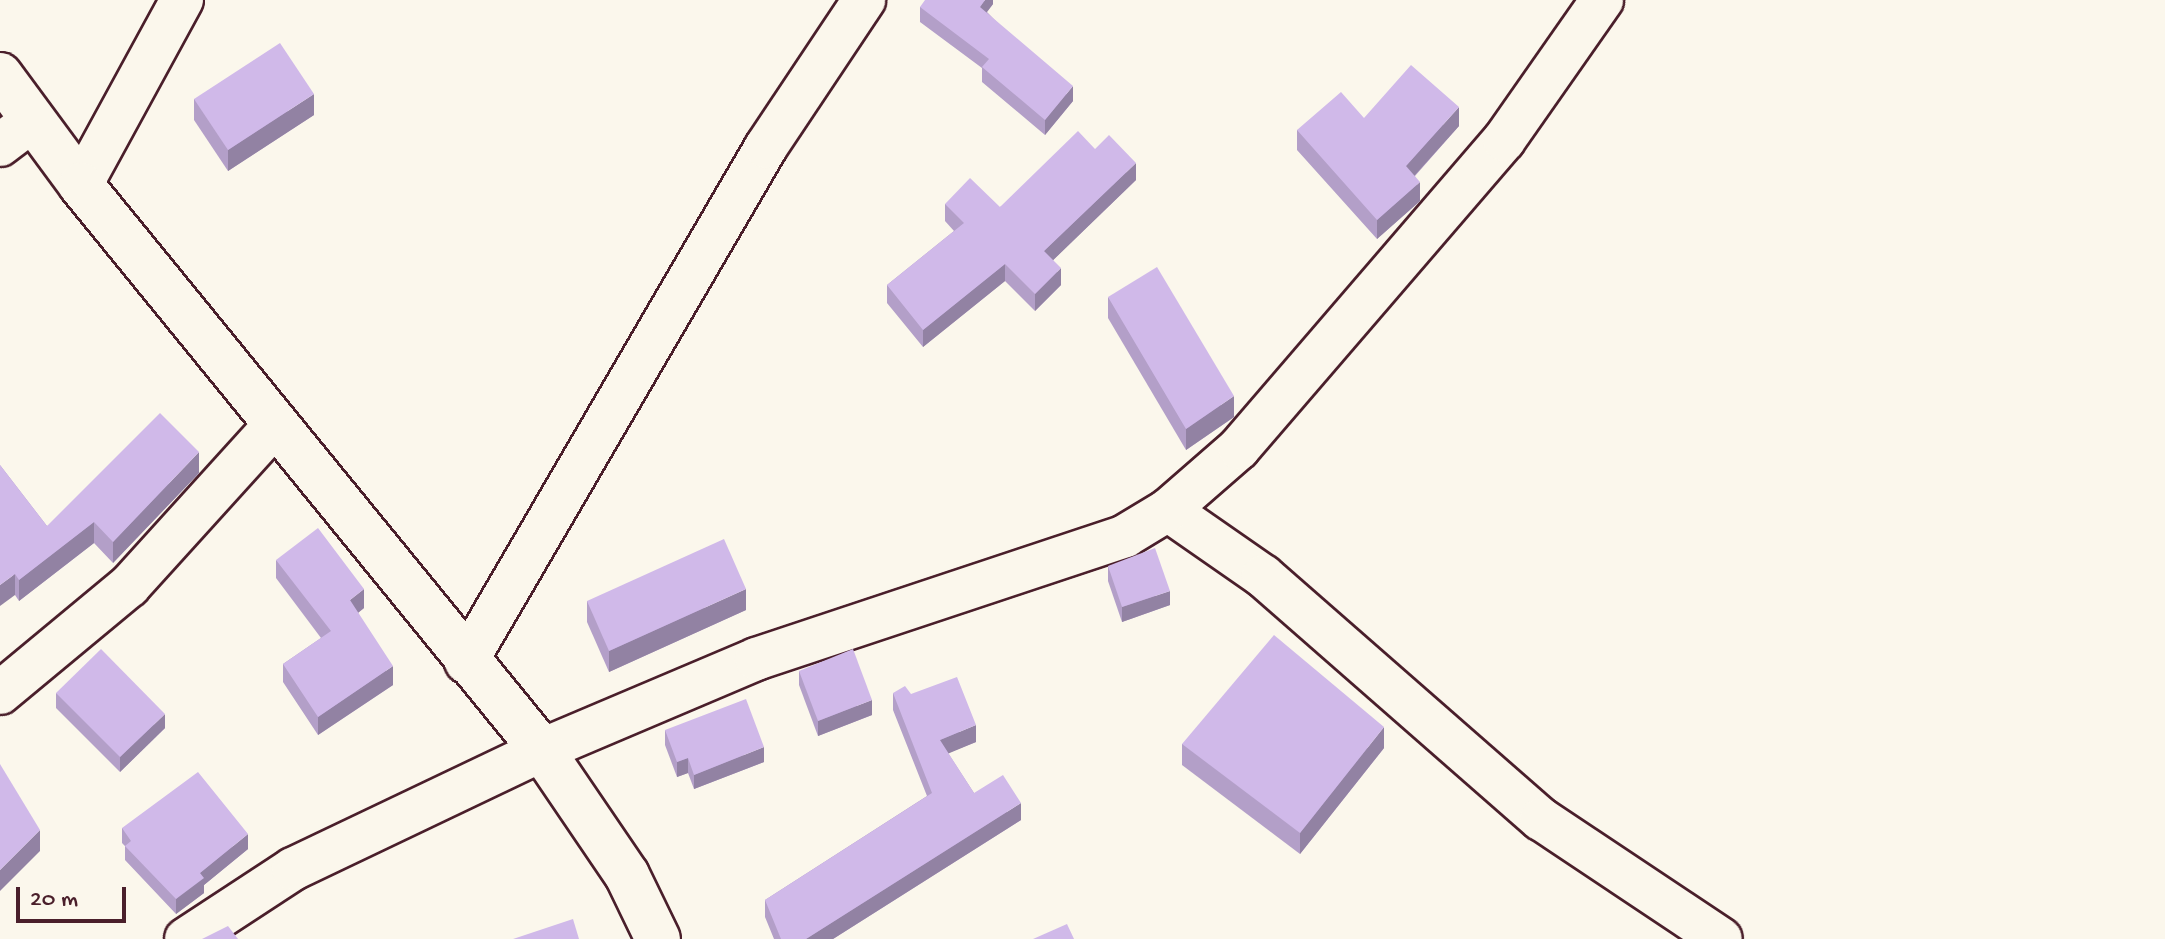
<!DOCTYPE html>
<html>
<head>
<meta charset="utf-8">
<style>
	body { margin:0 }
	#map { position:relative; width:2165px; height:939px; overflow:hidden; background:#fbf7ec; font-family:"Gochi Hand",sans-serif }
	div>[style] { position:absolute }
	.roads { filter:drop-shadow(2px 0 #4a1f2b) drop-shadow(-2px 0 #4a1f2b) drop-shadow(0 2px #4a1f2b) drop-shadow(0 -2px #4a1f2b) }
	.minor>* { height:42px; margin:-21px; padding:0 21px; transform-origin:21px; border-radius:21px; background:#fbf7ec }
	.tertiary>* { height:44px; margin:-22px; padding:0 22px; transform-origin:22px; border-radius:22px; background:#fbf7ec }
	.wall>* { inset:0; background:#b39fc8 }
	.shaded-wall>* { inset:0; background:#9282a3 }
	.building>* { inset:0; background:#d0b9e9 }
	span { translate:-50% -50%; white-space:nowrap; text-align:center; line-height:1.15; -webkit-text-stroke:6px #fbf7ec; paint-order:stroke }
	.scale { position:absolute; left:16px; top:887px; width:110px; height:36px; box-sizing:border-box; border:4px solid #4a1f2b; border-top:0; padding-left:10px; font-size:24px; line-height:28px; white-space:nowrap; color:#4a1f2b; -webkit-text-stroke:6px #fbf7ec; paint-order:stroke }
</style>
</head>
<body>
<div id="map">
	<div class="roads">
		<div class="minor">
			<div style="left:0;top:145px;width:41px;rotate:-37.1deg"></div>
			<div style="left:81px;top:185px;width:211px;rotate:-61.4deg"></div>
			<div style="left:1168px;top:510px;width:116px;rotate:34.8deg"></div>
			<div style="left:1263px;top:576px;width:369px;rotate:41.2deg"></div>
			<div style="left:1541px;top:819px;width:216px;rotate:33.7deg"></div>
			<div style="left:466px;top:662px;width:596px;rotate:-59.78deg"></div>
			<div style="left:766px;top:147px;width:177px;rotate:-56.3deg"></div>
			<div style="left:0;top:693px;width:168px;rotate:-39.7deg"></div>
			<div style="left:129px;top:586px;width:216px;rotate:-47.8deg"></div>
			<div style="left:186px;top:939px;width:128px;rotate:-33.2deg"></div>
			<div style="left:293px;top:869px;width:276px;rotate:-25.5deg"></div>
			<div style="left:542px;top:750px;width:233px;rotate:-23deg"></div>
			<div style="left:756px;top:659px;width:389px;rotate:-18.4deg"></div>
			<div style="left:1125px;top:536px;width:50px;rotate:-31.2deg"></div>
			<div style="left:1168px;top:510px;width:94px;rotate:-41.1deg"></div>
			<div style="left:1239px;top:448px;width:406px;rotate:-49.3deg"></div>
			<div style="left:1504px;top:140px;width:171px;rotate:-55deg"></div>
		</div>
		<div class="tertiary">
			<div style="left:0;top:75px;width:137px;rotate:53.6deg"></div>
			<div style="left:81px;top:185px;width:729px;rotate:50.79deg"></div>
			<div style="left:542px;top:750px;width:151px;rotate:55.8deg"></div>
			<div style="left:627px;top:875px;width:71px;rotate:64.2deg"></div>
		</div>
	</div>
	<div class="wall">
		<div style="clip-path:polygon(993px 0,993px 4px,987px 12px,1073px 101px,1045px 135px,982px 82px,982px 68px,920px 22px,920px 7px)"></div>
		<div style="clip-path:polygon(194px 99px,314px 115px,228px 171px,194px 120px)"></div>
		<div style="clip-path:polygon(1364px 118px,1459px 126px,1415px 176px,1420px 201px,1377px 239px,1297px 150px,1297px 130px)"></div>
		<div style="clip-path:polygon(1095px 149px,1136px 180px,1053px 260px,1061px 285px,1035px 311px,1005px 281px,923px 347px,887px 303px,887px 285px,954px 231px,945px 221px,945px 204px,1000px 207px)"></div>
		<div style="clip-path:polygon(1108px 297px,1234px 417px,1186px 450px,1108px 318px)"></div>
		<div style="clip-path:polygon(0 465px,47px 526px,199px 473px,113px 563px,94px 543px,19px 601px,15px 595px)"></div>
		<div style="clip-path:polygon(276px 560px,364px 608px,358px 613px,393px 685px,318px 735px,283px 682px,283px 664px,321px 638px,276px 578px)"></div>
		<div style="clip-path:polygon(1108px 566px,1170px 605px,1122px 622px,1108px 581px)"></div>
		<div style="clip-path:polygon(587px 601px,746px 610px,609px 672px,587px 622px)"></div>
		<div style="clip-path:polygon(799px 671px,872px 715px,818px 736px,799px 685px)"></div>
		<div style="clip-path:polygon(56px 693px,165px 728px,120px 772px,56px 708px)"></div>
		<div style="clip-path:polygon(893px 693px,976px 742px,948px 753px,974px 793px,1021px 820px,833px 939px,774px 939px,765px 917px,765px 900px,927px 796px,893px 710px)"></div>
		<div style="clip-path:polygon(665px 730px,764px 762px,694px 789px,688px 773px,677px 777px,665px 745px)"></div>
		<div style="clip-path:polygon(1182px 744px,1384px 748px,1300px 854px,1182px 765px)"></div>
		<div style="clip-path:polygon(122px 828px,248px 849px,204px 885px,204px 893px,176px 914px,125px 860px,125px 846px,122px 843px)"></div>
	</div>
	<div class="shaded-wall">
		<div style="clip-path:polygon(985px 0,993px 0,993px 4px,980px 21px,980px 7px)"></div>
		<div style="clip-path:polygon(1073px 86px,1073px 101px,1045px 135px,1045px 120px)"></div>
		<div style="clip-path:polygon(314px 94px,314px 115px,228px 171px,228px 150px)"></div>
		<div style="clip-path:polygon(1459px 107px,1459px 126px,1406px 185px,1406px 166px)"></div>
		<div style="clip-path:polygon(1136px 163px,1136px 180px,1044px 269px,1044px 251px)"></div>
		<div style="clip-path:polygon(1420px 182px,1420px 201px,1377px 239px,1377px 220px)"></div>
		<div style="clip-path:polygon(1005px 264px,1005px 281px,923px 347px,923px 330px)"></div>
		<div style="clip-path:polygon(1061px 268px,1061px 285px,1035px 311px,1035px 294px)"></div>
		<div style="clip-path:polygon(1234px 396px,1234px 417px,1186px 450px,1186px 429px)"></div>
		<div style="clip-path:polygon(199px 452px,199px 473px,113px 563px,113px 542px)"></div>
		<div style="clip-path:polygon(94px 522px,94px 543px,19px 601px,19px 580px)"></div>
		<div style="clip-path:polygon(15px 574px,15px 595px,0 606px,0 585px)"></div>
		<div style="clip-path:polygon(364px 589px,364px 608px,350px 619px,350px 600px)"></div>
		<div style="clip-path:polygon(746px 589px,746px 610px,609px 672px,609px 651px)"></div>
		<div style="clip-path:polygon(1170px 591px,1170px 605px,1122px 622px,1122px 607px)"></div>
		<div style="clip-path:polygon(393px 666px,393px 685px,318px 735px,318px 717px)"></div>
		<div style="clip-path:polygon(872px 700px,872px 715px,818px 736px,818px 721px)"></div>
		<div style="clip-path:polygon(165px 714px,165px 728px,120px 772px,120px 757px)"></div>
		<div style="clip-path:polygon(976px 725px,976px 742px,940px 757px,940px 740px)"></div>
		<div style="clip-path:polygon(1384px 727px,1384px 748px,1300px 854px,1300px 833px)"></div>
		<div style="clip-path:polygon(764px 747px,764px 762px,694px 789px,694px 775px)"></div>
		<div style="clip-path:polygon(688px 758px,688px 773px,677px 777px,677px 762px)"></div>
		<div style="clip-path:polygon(1021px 803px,1021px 820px,833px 939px,806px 939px)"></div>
		<div style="clip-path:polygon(40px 830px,40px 851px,0 891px,0 870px)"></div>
		<div style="clip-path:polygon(248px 834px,248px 849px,204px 885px,204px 893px,176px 914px,176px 899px,200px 873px)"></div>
	</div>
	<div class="building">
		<div style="clip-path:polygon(925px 0,985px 0,980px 7px,1073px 86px,1045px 120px,982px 67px,989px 59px,920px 7px)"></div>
		<div style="clip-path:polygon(280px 43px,314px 94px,228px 150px,194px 99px)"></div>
		<div style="clip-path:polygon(1411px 65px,1459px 107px,1406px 166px,1420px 182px,1377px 220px,1297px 130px,1341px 92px,1364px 118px)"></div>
		<div style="clip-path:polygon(1078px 131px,1095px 149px,1109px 135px,1136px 163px,1044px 251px,1061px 268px,1035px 294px,1005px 264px,923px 330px,887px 285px,964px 223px,945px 204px,970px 178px,1000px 207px)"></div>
		<div style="clip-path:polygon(1157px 267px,1234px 396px,1186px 429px,1108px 297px)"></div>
		<div style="clip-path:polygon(160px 413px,199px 452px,113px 542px,94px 522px,19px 580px,15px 574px,0 585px,0 465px,47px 526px)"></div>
		<div style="clip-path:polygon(318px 528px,364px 589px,350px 600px,393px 666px,318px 717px,283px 664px,331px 631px,276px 560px)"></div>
		<div style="clip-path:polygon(724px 539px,746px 589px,609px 651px,587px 601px)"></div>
		<div style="clip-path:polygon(1155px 548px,1170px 591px,1122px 607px,1108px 566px)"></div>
		<div style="clip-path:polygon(1274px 635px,1384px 727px,1300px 833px,1182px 744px)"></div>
		<div style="clip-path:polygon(101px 649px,165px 714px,120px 757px,56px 693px)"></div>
		<div style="clip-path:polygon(853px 649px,872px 700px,818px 721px,799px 671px)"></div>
		<div style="clip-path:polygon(957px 677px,976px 725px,940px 740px,974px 793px,1003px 775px,1021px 803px,806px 939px,781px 939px,765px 900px,932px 793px,893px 693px,905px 686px,911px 694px)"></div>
		<div style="clip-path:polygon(746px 699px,764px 747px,694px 775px,688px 758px,677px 762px,665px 730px)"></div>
		<div style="clip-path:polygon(0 764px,40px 830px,0 870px)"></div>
		<div style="clip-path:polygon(198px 772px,248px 834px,200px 873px,204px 878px,176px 899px,125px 846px,131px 841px,122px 828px)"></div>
		<div style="clip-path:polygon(573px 919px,579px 939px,513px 939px)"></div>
		<div style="clip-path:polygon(1067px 924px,1074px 939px,1033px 939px)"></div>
		<div style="clip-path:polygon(228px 926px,238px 939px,202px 939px)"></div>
	</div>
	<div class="scale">20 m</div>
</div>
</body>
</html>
